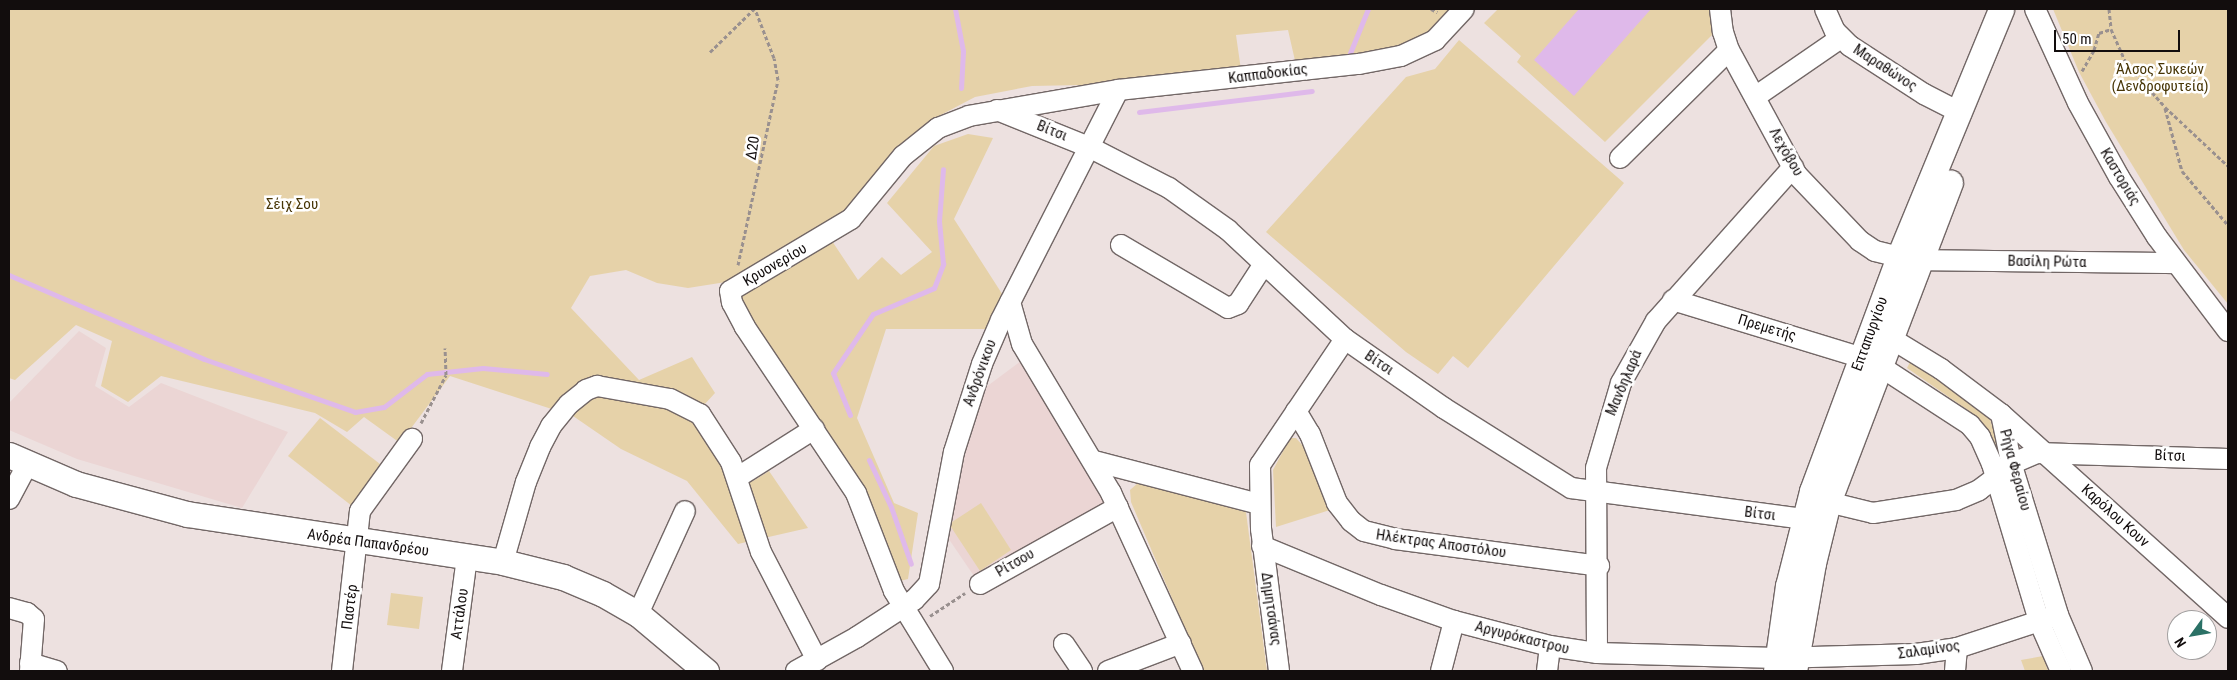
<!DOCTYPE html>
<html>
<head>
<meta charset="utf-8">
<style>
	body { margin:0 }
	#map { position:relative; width:2237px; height:680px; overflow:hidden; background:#ede1e0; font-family:"Roboto Condensed",sans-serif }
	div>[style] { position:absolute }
	.built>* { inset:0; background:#ebd5d4 }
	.green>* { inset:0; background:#e6d2a9 }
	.water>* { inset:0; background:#dfb9ea }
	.stream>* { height:5px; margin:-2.5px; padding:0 2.5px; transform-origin:2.5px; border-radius:2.5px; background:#dfb9ea }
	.path>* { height:3px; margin-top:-1.5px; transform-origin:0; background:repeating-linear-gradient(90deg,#99908f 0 4px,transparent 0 6.5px) }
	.roads { filter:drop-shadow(1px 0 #726766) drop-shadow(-1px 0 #726766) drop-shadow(0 1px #726766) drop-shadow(0 -1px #726766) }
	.minor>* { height:20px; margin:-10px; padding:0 10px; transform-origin:10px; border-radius:10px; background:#fff }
	.major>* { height:25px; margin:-12.5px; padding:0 12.5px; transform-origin:12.5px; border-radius:12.5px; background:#fff }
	span { translate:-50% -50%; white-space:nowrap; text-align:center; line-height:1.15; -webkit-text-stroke:5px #fff; paint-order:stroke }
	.street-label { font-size:15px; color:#120d0d }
	.park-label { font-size:15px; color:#473505 }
	.frame { position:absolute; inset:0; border:10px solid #120d0d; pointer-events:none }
	.north { position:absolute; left:2167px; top:610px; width:50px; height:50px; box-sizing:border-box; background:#fff; border:1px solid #a09e9e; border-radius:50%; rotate:238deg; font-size:14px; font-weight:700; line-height:20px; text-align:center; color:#120d0d }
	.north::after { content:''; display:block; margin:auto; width:18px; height:22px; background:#2b7166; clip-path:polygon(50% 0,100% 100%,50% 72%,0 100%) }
	.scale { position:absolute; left:2054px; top:30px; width:126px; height:22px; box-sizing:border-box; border:2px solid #120d0d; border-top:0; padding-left:6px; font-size:15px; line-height:18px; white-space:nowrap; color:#120d0d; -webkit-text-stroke:4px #fff; paint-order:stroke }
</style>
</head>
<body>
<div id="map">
	<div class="built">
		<div style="clip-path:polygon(79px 331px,106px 348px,95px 386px,129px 407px,161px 383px,288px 432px,242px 508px,77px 459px,9px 430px,9px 403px)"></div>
		<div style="clip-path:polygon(1021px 361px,1109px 501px,976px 579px,944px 532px,978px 393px)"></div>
	</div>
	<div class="green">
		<div style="clip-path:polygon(9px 9px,1450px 9px,1425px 35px,1406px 48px,1296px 65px,1288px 30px,1236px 35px,1241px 70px,1082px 85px,1032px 86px,975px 97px,935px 118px,910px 137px,855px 206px,726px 282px,688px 288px,657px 283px,626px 270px,590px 276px,571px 308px,639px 380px,692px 357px,715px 393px,704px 405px,753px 481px,769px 471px,808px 528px,738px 544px,687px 481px,621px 449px,573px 416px,450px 376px,400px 443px,364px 417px,347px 432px,315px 413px,161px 376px,128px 402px,101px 386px,112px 341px,76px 325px,15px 380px,9px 378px)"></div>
		<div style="clip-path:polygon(1498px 9px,1713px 9px,1714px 33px,1605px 142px,1517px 62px,1521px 56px,1484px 23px)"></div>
		<div style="clip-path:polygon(2053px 9px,2228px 9px,2228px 304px,2184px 250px,2106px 122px,2079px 72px)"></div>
		<div style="clip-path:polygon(1459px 40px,1624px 183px,1468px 368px,1453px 356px,1438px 374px,1406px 352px,1266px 232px,1406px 77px,1435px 69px)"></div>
		<div style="clip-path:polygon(968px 134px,993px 138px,954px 219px,1006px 300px,991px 329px,886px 329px,857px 418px,894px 503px,918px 513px,908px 579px,900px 581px,896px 577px,875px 511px,736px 300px,832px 241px,858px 280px,882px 257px,901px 275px,932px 252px,887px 203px,934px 146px)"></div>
		<div style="clip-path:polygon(1910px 362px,1968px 400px,1990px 419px,2002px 458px,1997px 455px,1981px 424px,1969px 411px,1907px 368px)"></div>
		<div style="clip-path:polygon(320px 418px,384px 467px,352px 506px,288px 456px)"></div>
		<div style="clip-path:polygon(1290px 438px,1296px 438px,1304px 447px,1330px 510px,1276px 527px,1273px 470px)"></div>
		<div style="clip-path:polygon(1138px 483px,1246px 512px,1267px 671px,1203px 671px,1131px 502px,1130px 490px)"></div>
		<div style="clip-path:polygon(981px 503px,1011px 550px,980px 571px,949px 524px)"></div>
		<div style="clip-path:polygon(391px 593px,423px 597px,419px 629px,387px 625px)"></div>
		<div style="clip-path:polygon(2043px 656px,2048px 671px,2025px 671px,2021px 660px)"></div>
	</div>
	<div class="water">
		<div style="clip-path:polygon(1579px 9px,1651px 9px,1574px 96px,1534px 60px)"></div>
	</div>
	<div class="stream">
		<div style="left:955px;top:9px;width:43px;rotate:79.2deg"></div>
		<div style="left:963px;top:51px;width:37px;rotate:93deg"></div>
		<div style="left:1350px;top:53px;width:48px;rotate:-67.8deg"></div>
		<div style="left:1139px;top:112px;width:174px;rotate:-6.9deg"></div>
		<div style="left:9px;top:275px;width:212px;rotate:23.3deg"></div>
		<div style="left:204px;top:359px;width:160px;rotate:19.3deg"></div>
		<div style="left:355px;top:412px;width:29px;rotate:-10deg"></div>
		<div style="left:384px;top:407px;width:54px;rotate:-37.5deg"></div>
		<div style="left:427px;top:374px;width:56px;rotate:-6.1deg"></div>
		<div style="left:483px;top:368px;width:64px;rotate:5.4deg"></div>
		<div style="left:850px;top:415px;width:45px;rotate:-112deg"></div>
		<div style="left:833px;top:373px;width:71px;rotate:-55.9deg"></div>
		<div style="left:873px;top:314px;width:66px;rotate:-23.1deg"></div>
		<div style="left:934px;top:288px;width:26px;rotate:-69deg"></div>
		<div style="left:943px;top:264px;width:43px;rotate:-95.3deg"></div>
		<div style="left:939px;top:221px;width:52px;rotate:-85.6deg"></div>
		<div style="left:869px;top:460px;width:52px;rotate:64.9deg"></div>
		<div style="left:891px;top:507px;width:60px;rotate:70.7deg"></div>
	</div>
	<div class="path">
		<div style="left:1431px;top:9px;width:7px;rotate:27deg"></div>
		<div style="left:2109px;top:9px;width:20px;rotate:84deg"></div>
		<div style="left:2111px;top:29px;width:37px;rotate:66deg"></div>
		<div style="left:2126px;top:63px;width:59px;rotate:48.4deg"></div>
		<div style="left:2165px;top:107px;width:86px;rotate:43.1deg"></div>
		<div style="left:710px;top:52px;width:62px;rotate:-44.3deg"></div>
		<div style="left:2082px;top:71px;width:24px;rotate:-60deg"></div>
		<div style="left:2094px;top:50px;width:18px;rotate:-74deg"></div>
		<div style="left:2099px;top:33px;width:13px;rotate:-18deg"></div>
		<div style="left:2165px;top:108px;width:65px;rotate:74.9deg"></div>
		<div style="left:2182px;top:171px;width:71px;rotate:49.6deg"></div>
		<div style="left:738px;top:265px;width:189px;rotate:-77.8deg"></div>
		<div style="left:778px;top:80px;width:22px;rotate:-100deg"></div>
		<div style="left:774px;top:58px;width:53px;rotate:-111.2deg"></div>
		<div style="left:421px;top:423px;width:54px;rotate:-62.5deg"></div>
		<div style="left:446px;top:375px;width:27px;rotate:-92deg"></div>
		<div style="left:930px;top:616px;width:42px;rotate:-33.3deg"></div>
	</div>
	<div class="roads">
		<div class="minor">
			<div style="left:1720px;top:9px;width:23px;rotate:83deg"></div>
			<div style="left:1723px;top:32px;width:19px;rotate:72deg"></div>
			<div style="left:1729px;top:50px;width:142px;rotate:61.5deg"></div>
			<div style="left:1797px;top:175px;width:91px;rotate:46.3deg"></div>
			<div style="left:1860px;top:241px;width:18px;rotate:34deg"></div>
			<div style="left:1875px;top:251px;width:25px;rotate:14deg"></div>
			<div style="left:1825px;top:9px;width:24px;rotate:66deg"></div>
			<div style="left:1835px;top:31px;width:21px;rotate:45deg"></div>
			<div style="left:1850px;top:46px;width:88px;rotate:33deg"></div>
			<div style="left:1924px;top:94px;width:42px;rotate:27.2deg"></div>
			<div style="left:2035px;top:9px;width:103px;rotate:65.4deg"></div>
			<div style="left:2078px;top:103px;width:85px;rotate:61deg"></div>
			<div style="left:2119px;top:177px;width:71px;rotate:57.7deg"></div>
			<div style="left:2157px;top:237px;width:118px;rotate:52.9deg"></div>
			<div style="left:1755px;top:97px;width:104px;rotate:-34.5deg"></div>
			<div style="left:997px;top:110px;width:101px;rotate:22deg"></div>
			<div style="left:1091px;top:148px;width:88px;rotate:27.1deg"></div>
			<div style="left:1169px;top:188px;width:72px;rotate:35.4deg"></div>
			<div style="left:1228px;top:230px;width:160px;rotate:43deg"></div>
			<div style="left:1345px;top:339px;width:121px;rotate:34.9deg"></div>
			<div style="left:1444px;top:408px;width:150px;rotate:32.2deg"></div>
			<div style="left:1571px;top:488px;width:234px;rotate:7.6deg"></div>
			<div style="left:1620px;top:158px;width:153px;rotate:-44.7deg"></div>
			<div style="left:1121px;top:245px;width:124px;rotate:30.5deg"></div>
			<div style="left:1228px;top:308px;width:11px;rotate:-22deg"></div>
			<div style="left:1238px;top:304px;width:48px;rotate:-57deg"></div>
			<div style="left:1918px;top:260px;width:258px;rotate:0.7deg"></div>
			<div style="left:1673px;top:300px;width:208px;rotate:17deg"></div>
			<div style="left:1872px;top:361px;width:117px;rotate:33.1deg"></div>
			<div style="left:1970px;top:425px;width:16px;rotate:50deg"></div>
			<div style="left:1980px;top:437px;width:30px;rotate:66deg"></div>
			<div style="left:1992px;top:464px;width:164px;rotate:73.3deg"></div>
			<div style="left:2039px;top:621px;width:55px;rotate:66.3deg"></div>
			<div style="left:1010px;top:302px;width:44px;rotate:74.1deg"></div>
			<div style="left:1022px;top:344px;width:174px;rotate:59.1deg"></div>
			<div style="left:1111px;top:493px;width:196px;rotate:65.3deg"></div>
			<div style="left:1879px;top:331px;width:73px;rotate:31.5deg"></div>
			<div style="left:1941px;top:369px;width:75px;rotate:36.9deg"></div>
			<div style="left:2001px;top:414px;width:53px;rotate:78.1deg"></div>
			<div style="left:2012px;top:466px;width:156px;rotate:72.8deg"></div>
			<div style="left:2058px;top:615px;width:61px;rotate:66.8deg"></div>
			<div style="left:1296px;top:411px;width:27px;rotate:59deg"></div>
			<div style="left:1310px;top:434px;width:74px;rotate:68.6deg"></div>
			<div style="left:1337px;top:503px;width:23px;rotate:52deg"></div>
			<div style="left:1351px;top:521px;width:16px;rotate:38deg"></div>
			<div style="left:1364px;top:531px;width:32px;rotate:14deg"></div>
			<div style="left:1395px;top:539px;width:206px;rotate:7.5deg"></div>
			<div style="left:2001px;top:414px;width:305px;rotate:41.9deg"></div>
			<div style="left:1094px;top:461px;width:171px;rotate:14.6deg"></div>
			<div style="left:738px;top:477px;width:90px;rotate:-32.3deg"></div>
			<div style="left:9px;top:499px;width:38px;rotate:-62deg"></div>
			<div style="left:1828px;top:502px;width:46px;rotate:13.7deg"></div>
			<div style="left:1873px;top:513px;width:84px;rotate:-8.9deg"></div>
			<div style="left:1956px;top:500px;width:25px;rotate:-23deg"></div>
			<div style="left:1979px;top:490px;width:49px;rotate:-36.6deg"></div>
			<div style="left:2018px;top:461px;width:21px;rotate:-23deg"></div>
			<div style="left:2037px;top:453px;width:191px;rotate:1.8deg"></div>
			<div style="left:1262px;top:546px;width:129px;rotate:22.4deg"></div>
			<div style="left:1381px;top:595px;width:77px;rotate:19.6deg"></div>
			<div style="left:1454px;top:621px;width:99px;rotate:14.6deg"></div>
			<div style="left:1550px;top:646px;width:48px;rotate:8.5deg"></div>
			<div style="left:1597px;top:653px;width:180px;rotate:1.6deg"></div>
			<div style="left:1777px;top:658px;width:139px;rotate:-1.6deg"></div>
			<div style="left:1916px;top:654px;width:41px;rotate:-8.3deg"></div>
			<div style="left:1957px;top:648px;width:106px;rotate:-18.1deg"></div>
			<div style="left:503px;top:562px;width:83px;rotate:-74deg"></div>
			<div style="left:526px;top:482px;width:38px;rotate:-68deg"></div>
			<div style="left:540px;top:447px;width:24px;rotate:-62deg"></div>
			<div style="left:551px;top:426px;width:28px;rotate:-51deg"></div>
			<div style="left:569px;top:404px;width:22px;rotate:-39deg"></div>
			<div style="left:586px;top:390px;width:12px;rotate:-20deg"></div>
			<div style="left:597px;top:386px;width:74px;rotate:10.1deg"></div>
			<div style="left:670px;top:399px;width:34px;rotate:27deg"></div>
			<div style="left:700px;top:414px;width:57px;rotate:57.1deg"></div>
			<div style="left:731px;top:462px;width:95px;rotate:71.6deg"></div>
			<div style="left:761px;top:552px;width:122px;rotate:62.6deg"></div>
			<div style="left:980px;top:584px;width:158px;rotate:-29.2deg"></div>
			<div style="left:9px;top:608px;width:19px;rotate:16deg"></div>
			<div style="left:27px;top:613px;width:9px;rotate:41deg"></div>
			<div style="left:34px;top:619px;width:52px;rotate:94.4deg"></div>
			<div style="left:638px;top:614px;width:113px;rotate:-65.5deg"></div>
			<div style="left:1064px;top:644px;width:32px;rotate:56deg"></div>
			<div style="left:1597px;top:653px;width:185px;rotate:-90.3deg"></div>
			<div style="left:1596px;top:468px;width:89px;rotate:-73.6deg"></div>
			<div style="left:1621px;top:383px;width:71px;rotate:-60.6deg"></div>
			<div style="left:1656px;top:321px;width:206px;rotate:-48.3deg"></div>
			<div style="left:30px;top:663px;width:28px;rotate:17deg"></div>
			<div style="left:342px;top:671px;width:161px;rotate:-83.6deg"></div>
			<div style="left:360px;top:511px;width:89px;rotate:-54.2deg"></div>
			<div style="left:452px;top:671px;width:115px;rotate:-82.5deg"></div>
			<div style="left:796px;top:671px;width:70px;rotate:-29.1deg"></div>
			<div style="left:857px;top:637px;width:68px;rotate:-33deg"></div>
			<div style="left:914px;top:600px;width:22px;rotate:-47deg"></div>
			<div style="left:929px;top:584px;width:134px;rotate:-79.3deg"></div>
			<div style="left:954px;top:452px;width:92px;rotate:-72.3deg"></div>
			<div style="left:982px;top:364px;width:48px;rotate:-66.6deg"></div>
			<div style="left:1001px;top:320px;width:258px;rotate:-63deg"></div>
			<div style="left:1118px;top:90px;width:242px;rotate:-6.2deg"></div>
			<div style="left:1359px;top:64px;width:43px;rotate:-10.8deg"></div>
			<div style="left:1401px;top:56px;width:38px;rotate:-25deg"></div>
			<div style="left:1435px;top:40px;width:42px;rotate:-46.9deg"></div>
			<div style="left:943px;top:671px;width:94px;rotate:-121.5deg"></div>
			<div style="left:894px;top:591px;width:105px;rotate:-111.2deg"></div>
			<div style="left:856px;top:493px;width:200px;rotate:-123.8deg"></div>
			<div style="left:745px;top:327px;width:27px;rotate:-118deg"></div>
			<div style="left:732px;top:303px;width:12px;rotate:-99deg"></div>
			<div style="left:730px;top:291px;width:141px;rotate:-30.8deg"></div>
			<div style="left:851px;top:219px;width:82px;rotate:-50.5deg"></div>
			<div style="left:903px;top:156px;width:45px;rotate:-38.7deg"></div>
			<div style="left:938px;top:128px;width:33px;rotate:-21deg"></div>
			<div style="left:969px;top:116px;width:151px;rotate:-9.9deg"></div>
			<div style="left:1108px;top:671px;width:78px;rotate:-21deg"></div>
			<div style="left:1279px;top:671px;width:143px;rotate:-97.2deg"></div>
			<div style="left:1261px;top:529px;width:64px;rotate:-90.9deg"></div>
			<div style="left:1260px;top:465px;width:152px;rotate:-56deg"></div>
			<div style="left:1441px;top:671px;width:52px;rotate:-75.4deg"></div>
			<div style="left:1547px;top:671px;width:25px;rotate:-83deg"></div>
			<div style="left:1955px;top:671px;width:23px;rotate:-85deg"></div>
		</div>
		<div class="major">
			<div style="left:9px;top:455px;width:73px;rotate:23.4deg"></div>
			<div style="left:76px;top:484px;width:115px;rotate:15.1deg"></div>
			<div style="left:187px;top:514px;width:320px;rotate:8.6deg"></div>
			<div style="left:503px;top:562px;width:62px;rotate:14deg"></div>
			<div style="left:563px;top:577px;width:43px;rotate:23deg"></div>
			<div style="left:603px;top:594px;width:40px;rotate:29.7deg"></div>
			<div style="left:638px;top:614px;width:89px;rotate:40deg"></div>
			<div style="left:1776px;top:671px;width:86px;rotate:-82deg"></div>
			<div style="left:1788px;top:586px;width:98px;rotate:-75.8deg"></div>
			<div style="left:1812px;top:491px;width:250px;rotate:-69.6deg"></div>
			<div style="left:1899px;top:257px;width:268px;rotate:-67.6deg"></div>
			<div style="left:1794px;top:671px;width:110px;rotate:-80deg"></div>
			<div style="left:1813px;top:563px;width:63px;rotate:-76.2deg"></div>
			<div style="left:1828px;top:502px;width:342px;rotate:-69.1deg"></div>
		</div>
	</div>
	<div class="street-label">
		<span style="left:1885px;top:68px;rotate:33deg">Μαραθώνος</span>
		<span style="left:1268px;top:74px;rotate:-7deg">Καππαδοκίας</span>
		<span style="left:1052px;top:131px;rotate:22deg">Βίτσι</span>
		<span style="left:753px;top:148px;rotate:-81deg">Δ20</span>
		<span style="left:1786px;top:152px;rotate:60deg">Λεχόβου</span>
		<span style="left:2120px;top:177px;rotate:59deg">Καστοριάς</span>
		<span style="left:2047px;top:262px;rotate:1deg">Βασίλη Ρώτα</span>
		<span style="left:775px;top:265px;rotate:-30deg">Κρυονερίου</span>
		<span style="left:1767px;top:328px;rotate:17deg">Πρεμετής</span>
		<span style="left:1870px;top:334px;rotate:-70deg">Επταπυργίου</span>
		<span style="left:1379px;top:363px;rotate:34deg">Βίτσι</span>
		<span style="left:980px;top:373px;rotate:-70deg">Ανδρόνικου</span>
		<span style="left:1624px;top:383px;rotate:-67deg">Μανδηλαρά</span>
		<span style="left:2170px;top:456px;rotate:2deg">Βίτσι</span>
		<span style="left:2015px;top:470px;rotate:75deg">Ρήγα Φεραίου</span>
		<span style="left:1760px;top:514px;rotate:7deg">Βίτσι</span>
		<span style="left:2115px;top:516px;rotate:42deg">Καρόλου Κουν</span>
		<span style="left:368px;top:543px;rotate:8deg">Ανδρέα Παπανδρέου</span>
		<span style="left:1441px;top:544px;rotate:8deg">Ηλέκτρας Αποστόλου</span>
		<span style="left:1015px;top:563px;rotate:-30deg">Ρίτσου</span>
		<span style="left:350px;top:607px;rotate:-83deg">Παστέρ</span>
		<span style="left:1271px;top:609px;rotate:82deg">Δημητσάνας</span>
		<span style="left:460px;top:614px;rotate:-82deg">Αττάλου</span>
		<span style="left:1522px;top:638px;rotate:14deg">Αργυρόκαστρου</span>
		<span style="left:1929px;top:650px;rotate:-8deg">Σαλαμίνος</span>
	</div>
	<div class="park-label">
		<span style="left:2160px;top:78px">Άλσος Συκεών<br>(Δενδροφυτεία)</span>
		<span style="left:292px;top:205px">Σέιχ Σου</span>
	</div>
	<div class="frame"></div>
	<div class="north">N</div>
	<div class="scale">50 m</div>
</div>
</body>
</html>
